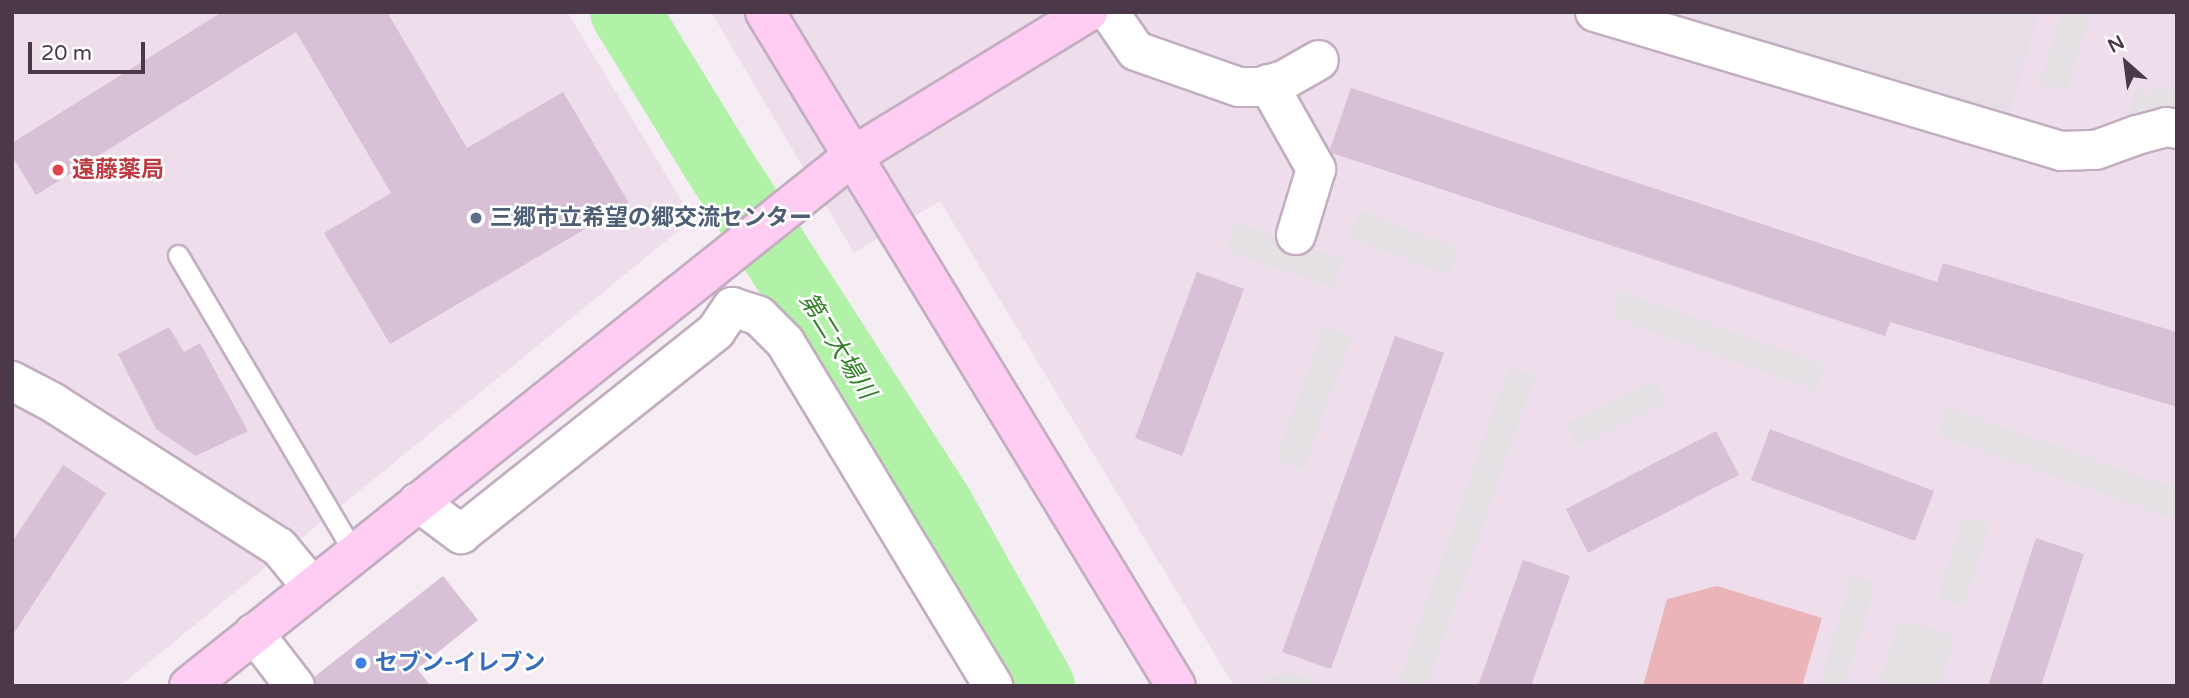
<!DOCTYPE html>
<html>
<head>
<meta charset="utf-8">
<style>
	body { margin:0 }
	#map { position:relative; width:2189px; height:698px; overflow:hidden; background:#f6ecf4; font-family:"Varela Round","Noto Sans JP",sans-serif }
	div>[style] { position:absolute }
	.residential>* { inset:0; background:#eedeec }
	.industrial>* { inset:0; background:#e6dde6 }
	.green>* { inset:0; background:#eab4b9 }
	.parking>* { inset:0; background:#e5e0e4 }
	.river>* { height:70px; margin:-35px; padding:0 35px; transform-origin:35px; border-radius:35px; background:#b2f2a8 }
	.building>* { inset:0; background:#d8c0d6 }
	.roads { filter:drop-shadow(2px 0 #c2aec0) drop-shadow(-2px 0 #c2aec0) drop-shadow(0 2px #c2aec0) drop-shadow(0 -2px #c2aec0) }
	.lane>* { height:19px; margin:-9.5px; padding:0 9.5px; transform-origin:9.5px; border-radius:9.5px; background:#fff }
	.street>* { height:38px; margin:-19px; padding:0 19px; transform-origin:19px; border-radius:19px; background:#fff }
	.secondary>* { height:38px; margin:-19px; padding:0 19px; transform-origin:19px; border-radius:19px; background:#ffccf4 }
	.dots>* { width:19px; height:19px; translate:-50% -50%; box-sizing:border-box; border:4px solid #fff; border-radius:50% }
	span { translate:-50% -50%; white-space:nowrap; text-align:center; line-height:1.15; -webkit-text-stroke:5px #fff; paint-order:stroke }
	.health-label { font-size:23px; color:#be3a42; font-weight:700 }
	.left { translate:0 -50%; text-align:left }
	.service-label { font-size:23px; color:#4e5e75; font-weight:700 }
	.shop-label { font-size:23px; color:#366cbe; font-weight:700 }
	.water-label { font-size:24px; color:#2e8024; font-style:italic }
	.frame { position:absolute; inset:0; border:14px solid #4b394a; pointer-events:none }
	.north { position:absolute; left:2091px; top:28px; width:70px; height:70px; -webkit-text-stroke:5px #fff; paint-order:stroke; rotate:332deg; font-size:19px; font-weight:700; line-height:28px; text-align:center; color:#4b394a }
	.north::after { content:''; display:block; margin:auto; width:24px; height:32px; background:#4b394a; clip-path:polygon(50% 0,100% 100%,50% 72%,0 100%) }
	.scale { position:absolute; left:28px; top:42px; width:117px; height:32px; box-sizing:border-box; border:4px solid #4b394a; border-top:0; padding-left:9px; font-size:21px; line-height:24px; white-space:nowrap; color:#4b394a; -webkit-text-stroke:5px #fff; paint-order:stroke }
</style>
</head>
<body>
<div id="map">
	<div class="residential">
		<div style="clip-path:polygon(12px 12px,567px 12px,693px 219px,120px 686px,12px 686px)"></div>
		<div style="clip-path:polygon(711px 12px,2177px 12px,2177px 686px,1234px 686px,940px 201px,854px 253px)"></div>
	</div>
	<div class="industrial">
		<div style="clip-path:polygon(1671px 12px,2040px 12px,2007px 119px)"></div>
	</div>
	<div class="green">
		<div style="clip-path:polygon(1717px 586px,1822px 618px,1802px 686px,1643px 686px,1667px 599px)"></div>
	</div>
	<div class="parking">
		<div style="clip-path:polygon(2062px 12px,2091px 12px,2067px 92px,2040px 84px)"></div>
		<div style="clip-path:polygon(2153px 87px,2165px 91px,2168px 87px,2177px 88px,2177px 111px,2127px 120px,2137px 89px,2149px 94px)"></div>
		<div style="clip-path:polygon(1359px 210px,1459px 249px,1448px 276px,1349px 237px)"></div>
		<div style="clip-path:polygon(1235px 222px,1343px 259px,1333px 287px,1225px 251px)"></div>
		<div style="clip-path:polygon(1621px 291px,1825px 365px,1816px 391px,1612px 317px)"></div>
		<div style="clip-path:polygon(1324px 326px,1352px 336px,1303px 470px,1276px 460px)"></div>
		<div style="clip-path:polygon(1509px 367px,1535px 376px,1427px 686px,1411px 686px,1399px 682px)"></div>
		<div style="clip-path:polygon(1656px 381px,1667px 404px,1577px 446px,1566px 423px)"></div>
		<div style="clip-path:polygon(1947px 407px,2177px 489px,2177px 520px,1937px 435px)"></div>
		<div style="clip-path:polygon(1964px 515px,1990px 523px,1964px 606px,1938px 598px)"></div>
		<div style="clip-path:polygon(1852px 575px,1876px 582px,1845px 686px,1819px 686px)"></div>
		<div style="clip-path:polygon(1899px 619px,1956px 635px,1940px 686px,1878px 686px)"></div>
		<div style="clip-path:polygon(1292px 673px,1328px 686px,1267px 686px,1267px 676px)"></div>
	</div>
	<div class="river">
		<div style="left:625px;top:12px;width:172px;rotate:58.5deg"></div>
		<div style="left:715px;top:159px;width:414px;rotate:57.2deg"></div>
		<div style="left:939px;top:507px;width:206px;rotate:60.6deg"></div>
	</div>
	<div class="building">
		<div style="clip-path:polygon(222px 12px,387px 12px,467px 148px,563px 92px,629px 203px,390px 344px,324px 233px,391px 193px,296px 32px,36px 195px,12px 156px,12px 143px)"></div>
		<div style="clip-path:polygon(1351px 88px,1937px 282px,1943px 263px,2177px 332px,2177px 407px,1890px 322px,1885px 336px,1332px 153px,1330px 149px)"></div>
		<div style="clip-path:polygon(1197px 272px,1244px 289px,1182px 456px,1135px 438px)"></div>
		<div style="clip-path:polygon(169px 327px,184px 352px,200px 343px,248px 431px,196px 456px,156px 429px,118px 354px)"></div>
		<div style="clip-path:polygon(1395px 336px,1444px 353px,1331px 669px,1282px 652px)"></div>
		<div style="clip-path:polygon(1770px 429px,1934px 491px,1915px 541px,1751px 480px)"></div>
		<div style="clip-path:polygon(1716px 431px,1739px 475px,1588px 553px,1566px 509px)"></div>
		<div style="clip-path:polygon(63px 465px,106px 493px,12px 636px,12px 542px)"></div>
		<div style="clip-path:polygon(2036px 538px,2084px 554px,2041px 686px,1988px 686px)"></div>
		<div style="clip-path:polygon(1523px 560px,1570px 576px,1531px 686px,1478px 686px)"></div>
		<div style="clip-path:polygon(443px 576px,478px 620px,417px 669px,431px 686px,316px 686px,314px 677px)"></div>
	</div>
	<div class="roads">
		<div class="lane">
			<div style="left:178px;top:255px;width:346px;rotate:59.4deg"></div>
		</div>
		<div class="street">
			<div style="left:1109px;top:12px;width:47px;rotate:55.3deg"></div>
			<div style="left:1136px;top:51px;width:109px;rotate:19.3deg"></div>
			<div style="left:1239px;top:87px;width:22px"></div>
			<div style="left:1261px;top:87px;width:24px;rotate:-17deg"></div>
			<div style="left:1284px;top:80px;width:40px;rotate:-29.7deg"></div>
			<div style="left:1595px;top:12px;width:486px;rotate:16.6deg"></div>
			<div style="left:2061px;top:151px;width:35px;rotate:-2deg"></div>
			<div style="left:2096px;top:150px;width:44px;rotate:-20.1deg"></div>
			<div style="left:2137px;top:135px;width:30px;rotate:-15deg"></div>
			<div style="left:2166px;top:127px;width:11px;rotate:10deg"></div>
			<div style="left:1268px;top:84px;width:98px;rotate:60.5deg"></div>
			<div style="left:1316px;top:169px;width:69px;rotate:106.9deg"></div>
			<div style="left:12px;top:381px;width:45px;rotate:27.7deg"></div>
			<div style="left:52px;top:402px;width:269px;rotate:32.6deg"></div>
			<div style="left:279px;top:547px;width:52px;rotate:50.5deg"></div>
			<div style="left:418px;top:502px;width:54px;rotate:36.7deg"></div>
			<div style="left:461px;top:534px;width:326px;rotate:-38.5deg"></div>
			<div style="left:716px;top:331px;width:29px;rotate:-56deg"></div>
			<div style="left:732px;top:307px;width:28px;rotate:18deg"></div>
			<div style="left:759px;top:316px;width:37px;rotate:45deg"></div>
			<div style="left:785px;top:342px;width:402px;rotate:58.8deg"></div>
			<div style="left:254px;top:633px;width:67px;rotate:52.3deg"></div>
		</div>
		<div class="secondary">
			<div style="left:765px;top:12px;width:789px;rotate:58.63deg"></div>
			<div style="left:189px;top:686px;width:850px;rotate:-38.6deg"></div>
			<div style="left:853px;top:156px;width:276px;rotate:-31.5deg"></div>
		</div>
	</div>
	<div class="dots">
		<div style="left:58px;top:170px;background:#e0444e"></div>
		<div style="left:476px;top:218px;background:#5c6f8a"></div>
		<div style="left:361px;top:663px;background:#3f7fe0"></div>
	</div>
	<div class="health-label">
		<span class="left" style="left:72px;top:170px">遠藤薬局</span>
	</div>
	<div class="service-label">
		<span class="left" style="left:490px;top:218px">三郷市立希望の郷交流センター</span>
	</div>
	<div class="shop-label">
		<span class="left" style="left:375px;top:663px">セブン-イレブン</span>
	</div>
	<div class="water-label">
		<span style="left:837px;top:346px;rotate:58deg">第二大場川</span>
	</div>
	<div class="frame"></div>
	<div class="north">N</div>
	<div class="scale">20 m</div>
</div>
</body>
</html>
